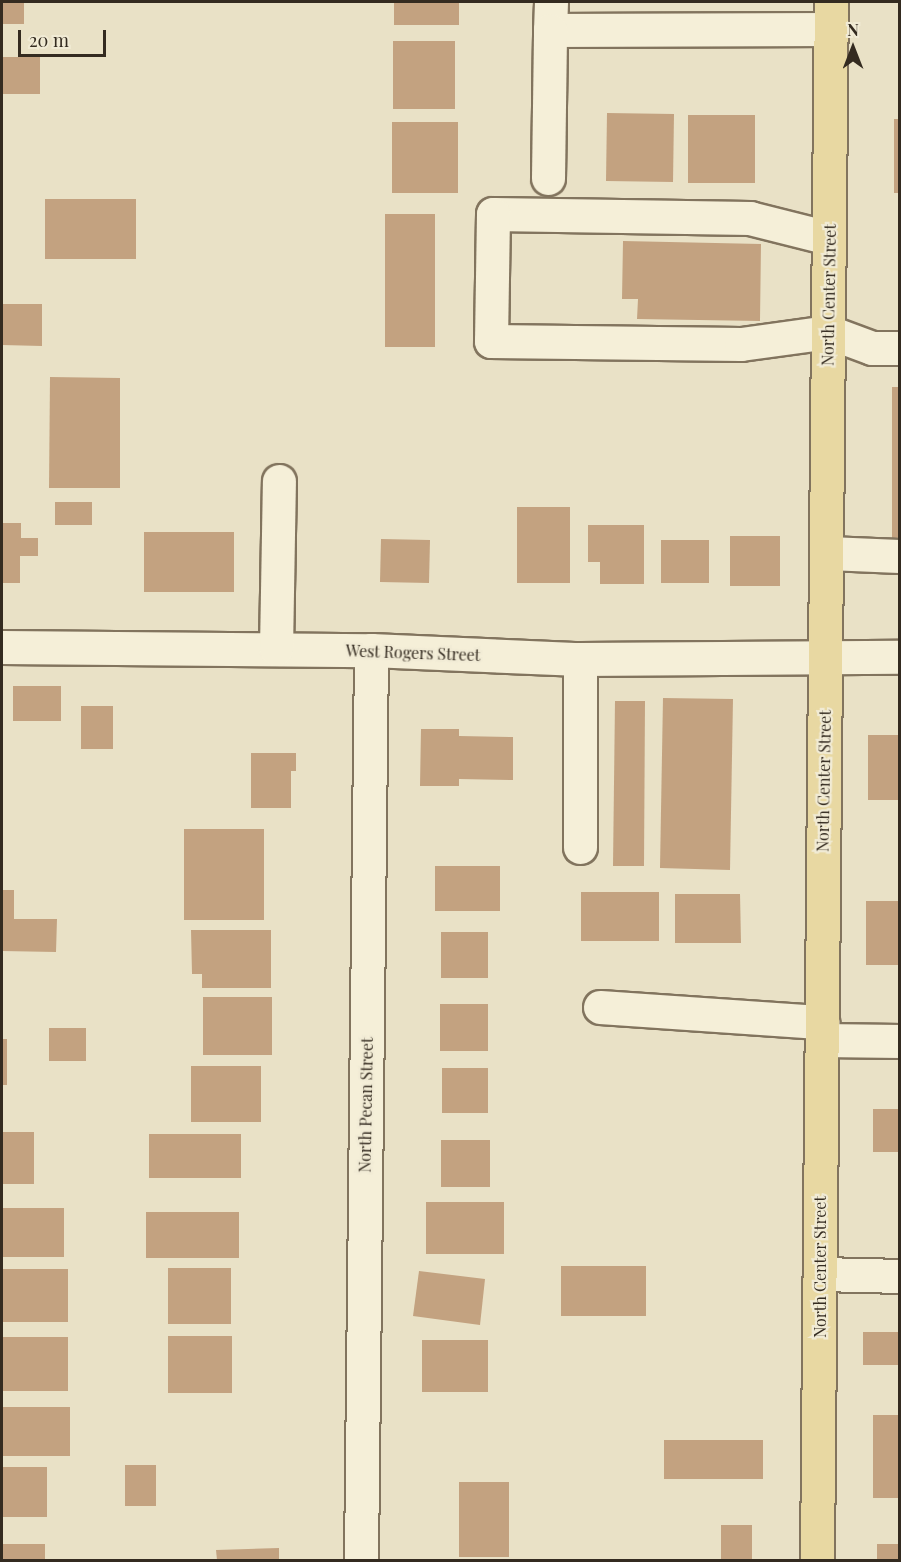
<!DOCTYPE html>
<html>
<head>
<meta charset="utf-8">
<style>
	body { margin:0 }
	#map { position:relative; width:901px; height:1562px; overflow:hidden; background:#e9e1c6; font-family:"Playfair Display",serif }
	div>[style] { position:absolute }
	.building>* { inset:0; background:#c3a280 }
	.roads { filter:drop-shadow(2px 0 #82745e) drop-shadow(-2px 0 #82745e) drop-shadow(0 2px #82745e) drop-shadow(0 -2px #82745e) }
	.minor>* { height:33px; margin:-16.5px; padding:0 16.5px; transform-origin:16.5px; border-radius:16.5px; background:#f5efd8 }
	.major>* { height:33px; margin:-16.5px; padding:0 16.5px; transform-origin:16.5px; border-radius:16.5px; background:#e8d8a2 }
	span { translate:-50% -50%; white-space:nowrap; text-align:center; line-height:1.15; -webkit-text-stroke:4.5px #f1ebd5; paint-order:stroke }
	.street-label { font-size:16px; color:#342b20 }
	.frame { position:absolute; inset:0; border:3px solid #342b20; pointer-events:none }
	.north { position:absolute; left:823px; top:18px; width:60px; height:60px; -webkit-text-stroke:4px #f1ebd5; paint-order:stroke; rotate:0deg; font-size:16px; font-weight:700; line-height:24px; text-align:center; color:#342b20 }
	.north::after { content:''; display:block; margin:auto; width:21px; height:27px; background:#342b20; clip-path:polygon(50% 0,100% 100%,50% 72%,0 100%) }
	.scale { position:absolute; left:18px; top:30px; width:88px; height:27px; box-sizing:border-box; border:3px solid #342b20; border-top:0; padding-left:8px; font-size:18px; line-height:21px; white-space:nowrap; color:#342b20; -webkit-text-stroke:4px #f1ebd5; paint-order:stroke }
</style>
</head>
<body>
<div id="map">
	<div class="building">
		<div style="clip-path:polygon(2px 2px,24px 2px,24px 24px,2px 24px)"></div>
		<div style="clip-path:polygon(394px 2px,459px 2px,459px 25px,394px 25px)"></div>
		<div style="clip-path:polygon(393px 41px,455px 41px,455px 109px,393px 109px)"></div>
		<div style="clip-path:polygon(2px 57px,40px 57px,40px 94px,2px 94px)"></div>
		<div style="clip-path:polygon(607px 113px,674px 114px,673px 182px,606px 181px)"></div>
		<div style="clip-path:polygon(688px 115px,755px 115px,755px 183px,688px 183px)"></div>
		<div style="clip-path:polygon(894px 119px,900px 119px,900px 193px,894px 193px)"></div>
		<div style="clip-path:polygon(392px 122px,458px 122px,458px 193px,392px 193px)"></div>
		<div style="clip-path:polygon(45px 199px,136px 199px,136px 259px,45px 259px)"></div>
		<div style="clip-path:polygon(385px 214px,435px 214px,435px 347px,385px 347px)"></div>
		<div style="clip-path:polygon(623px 241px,761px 244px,760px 321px,637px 319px,638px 299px,622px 299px)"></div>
		<div style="clip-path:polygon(2px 304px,42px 304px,42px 346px,2px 345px)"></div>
		<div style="clip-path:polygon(50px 377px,120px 378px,120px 488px,49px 488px)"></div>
		<div style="clip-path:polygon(892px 387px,900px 387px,900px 546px,892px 546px)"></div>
		<div style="clip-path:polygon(55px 502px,92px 502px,92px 525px,55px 525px)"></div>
		<div style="clip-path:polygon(517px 507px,570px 507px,570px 583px,517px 583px)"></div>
		<div style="clip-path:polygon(2px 523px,21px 523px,21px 538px,38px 538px,38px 556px,20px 556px,20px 583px,2px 583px)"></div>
		<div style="clip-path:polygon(588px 525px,644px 525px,644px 584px,600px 584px,600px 562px,588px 562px)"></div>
		<div style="clip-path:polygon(144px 532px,234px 532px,234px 592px,144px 592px)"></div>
		<div style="clip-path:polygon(730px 536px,780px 536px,780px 586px,730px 586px)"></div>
		<div style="clip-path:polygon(381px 539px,430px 540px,429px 583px,380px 582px)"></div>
		<div style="clip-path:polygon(661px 540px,709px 540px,709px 583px,661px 583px)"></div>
		<div style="clip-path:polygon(13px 686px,61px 686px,61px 721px,13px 721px)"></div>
		<div style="clip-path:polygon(663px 698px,733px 699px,730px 870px,660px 868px)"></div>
		<div style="clip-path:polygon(615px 701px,645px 701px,644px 866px,613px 866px)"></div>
		<div style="clip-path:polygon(81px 706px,113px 706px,113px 749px,81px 749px)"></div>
		<div style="clip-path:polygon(421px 729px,459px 729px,459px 736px,513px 737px,513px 780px,459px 779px,459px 786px,420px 786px)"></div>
		<div style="clip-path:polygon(868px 735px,900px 735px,900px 800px,868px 800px)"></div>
		<div style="clip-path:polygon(251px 753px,296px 753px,296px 771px,291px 771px,291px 808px,251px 808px)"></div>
		<div style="clip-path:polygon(184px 829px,264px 829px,264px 920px,184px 920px)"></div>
		<div style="clip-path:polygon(435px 866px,500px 866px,500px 911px,435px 911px)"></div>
		<div style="clip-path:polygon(2px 890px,14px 890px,14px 919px,57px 919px,56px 952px,2px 951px)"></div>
		<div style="clip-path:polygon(581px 892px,659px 892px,659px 941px,581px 941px)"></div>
		<div style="clip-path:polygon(675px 894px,740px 894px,741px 943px,675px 943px)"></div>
		<div style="clip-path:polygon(866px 901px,900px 901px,900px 965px,866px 965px)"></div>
		<div style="clip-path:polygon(191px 930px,271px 930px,271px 988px,202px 988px,202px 974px,192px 974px)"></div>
		<div style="clip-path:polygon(441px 932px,488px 932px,488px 978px,441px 978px)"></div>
		<div style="clip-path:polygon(203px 997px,272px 997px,272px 1055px,203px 1055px)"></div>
		<div style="clip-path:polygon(440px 1004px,488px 1004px,488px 1051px,440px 1051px)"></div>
		<div style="clip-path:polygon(49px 1028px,86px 1028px,86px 1061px,49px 1061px)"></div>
		<div style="clip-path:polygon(2px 1039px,7px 1039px,7px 1085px,2px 1085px)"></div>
		<div style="clip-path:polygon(191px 1066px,261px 1066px,261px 1122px,191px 1122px)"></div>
		<div style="clip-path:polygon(442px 1068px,488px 1068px,488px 1113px,442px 1113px)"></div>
		<div style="clip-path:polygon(873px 1109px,900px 1109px,900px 1152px,873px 1152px)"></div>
		<div style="clip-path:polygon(2px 1132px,34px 1132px,34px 1184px,2px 1184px)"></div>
		<div style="clip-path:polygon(149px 1134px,241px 1134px,241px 1178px,149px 1178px)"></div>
		<div style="clip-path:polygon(441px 1140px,490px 1140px,490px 1187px,441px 1187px)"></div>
		<div style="clip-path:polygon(426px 1202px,504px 1202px,504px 1254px,426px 1254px)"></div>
		<div style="clip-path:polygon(2px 1208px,64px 1208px,64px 1257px,2px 1257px)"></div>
		<div style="clip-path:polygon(146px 1212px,239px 1212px,239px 1258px,146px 1258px)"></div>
		<div style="clip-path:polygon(561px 1266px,646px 1266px,646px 1316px,561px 1316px)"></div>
		<div style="clip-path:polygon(168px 1268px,231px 1268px,231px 1324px,168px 1324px)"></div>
		<div style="clip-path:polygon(2px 1269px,68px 1269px,68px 1322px,2px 1322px)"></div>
		<div style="clip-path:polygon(419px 1271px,485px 1279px,480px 1325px,413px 1316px)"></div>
		<div style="clip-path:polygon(863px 1332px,900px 1332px,900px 1365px,863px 1365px)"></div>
		<div style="clip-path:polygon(168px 1336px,232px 1336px,232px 1393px,168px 1393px)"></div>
		<div style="clip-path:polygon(2px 1337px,68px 1337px,68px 1391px,2px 1391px)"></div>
		<div style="clip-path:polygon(422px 1340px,488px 1340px,488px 1392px,422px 1392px)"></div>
		<div style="clip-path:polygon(2px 1407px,70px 1407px,70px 1456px,2px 1456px)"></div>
		<div style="clip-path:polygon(873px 1415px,900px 1415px,900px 1498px,873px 1498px)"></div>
		<div style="clip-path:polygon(664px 1440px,763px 1440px,763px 1479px,664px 1479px)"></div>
		<div style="clip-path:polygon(125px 1465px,156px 1465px,156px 1506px,125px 1506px)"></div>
		<div style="clip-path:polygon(2px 1467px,47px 1467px,47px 1517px,2px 1517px)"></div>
		<div style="clip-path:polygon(459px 1482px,509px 1482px,509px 1557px,459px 1557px)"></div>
		<div style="clip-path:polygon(721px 1525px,752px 1525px,752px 1560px,721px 1560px)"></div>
		<div style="clip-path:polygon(2px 1544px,45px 1544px,45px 1560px,2px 1560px)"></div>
		<div style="clip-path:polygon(877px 1544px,900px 1544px,900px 1560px,877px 1560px)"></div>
		<div style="clip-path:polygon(279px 1548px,279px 1560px,217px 1560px,216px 1550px)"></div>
	</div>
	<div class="roads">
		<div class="minor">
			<div style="left:551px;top:2px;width:28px;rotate:92deg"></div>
			<div style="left:550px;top:30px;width:281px;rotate:-0.2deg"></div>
			<div style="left:548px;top:178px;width:148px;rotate:-89.2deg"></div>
			<div style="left:829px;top:238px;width:81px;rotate:-165.8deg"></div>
			<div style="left:750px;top:218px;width:257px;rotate:-179.1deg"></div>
			<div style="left:493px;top:214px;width:127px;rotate:90.9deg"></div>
			<div style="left:491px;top:341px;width:250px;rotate:0.7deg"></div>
			<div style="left:741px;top:344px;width:89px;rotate:-7.8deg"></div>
			<div style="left:829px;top:332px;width:46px;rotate:20.4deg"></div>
			<div style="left:872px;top:348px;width:28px"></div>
			<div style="left:827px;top:553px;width:73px;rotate:2.4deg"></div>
			<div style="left:2px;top:647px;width:369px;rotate:0.5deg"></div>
			<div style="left:371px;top:650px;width:209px;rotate:2.5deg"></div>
			<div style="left:580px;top:659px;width:320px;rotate:-0.4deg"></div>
			<div style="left:276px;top:649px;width:168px;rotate:-89deg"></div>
			<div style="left:580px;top:659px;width:188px;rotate:90deg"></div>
			<div style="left:600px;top:1007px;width:223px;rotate:3.9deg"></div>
			<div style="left:822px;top:1040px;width:78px;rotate:0.7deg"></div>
			<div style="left:820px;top:1274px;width:80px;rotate:1.4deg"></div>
			<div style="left:361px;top:1560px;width:910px;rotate:-89.37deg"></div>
		</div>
		<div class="major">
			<div style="left:817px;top:1560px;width:1558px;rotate:-89.49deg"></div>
		</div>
	</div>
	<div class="street-label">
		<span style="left:829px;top:295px;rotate:-89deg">North Center Street</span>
		<span style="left:413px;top:653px;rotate:2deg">West Rogers Street</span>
		<span style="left:824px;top:781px;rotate:-89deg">North Center Street</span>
		<span style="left:366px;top:1105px;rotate:-89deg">North Pecan Street</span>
		<span style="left:820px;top:1267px;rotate:-90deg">North Center Street</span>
	</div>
	<div class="frame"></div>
	<div class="north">N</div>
	<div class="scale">20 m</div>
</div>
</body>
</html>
